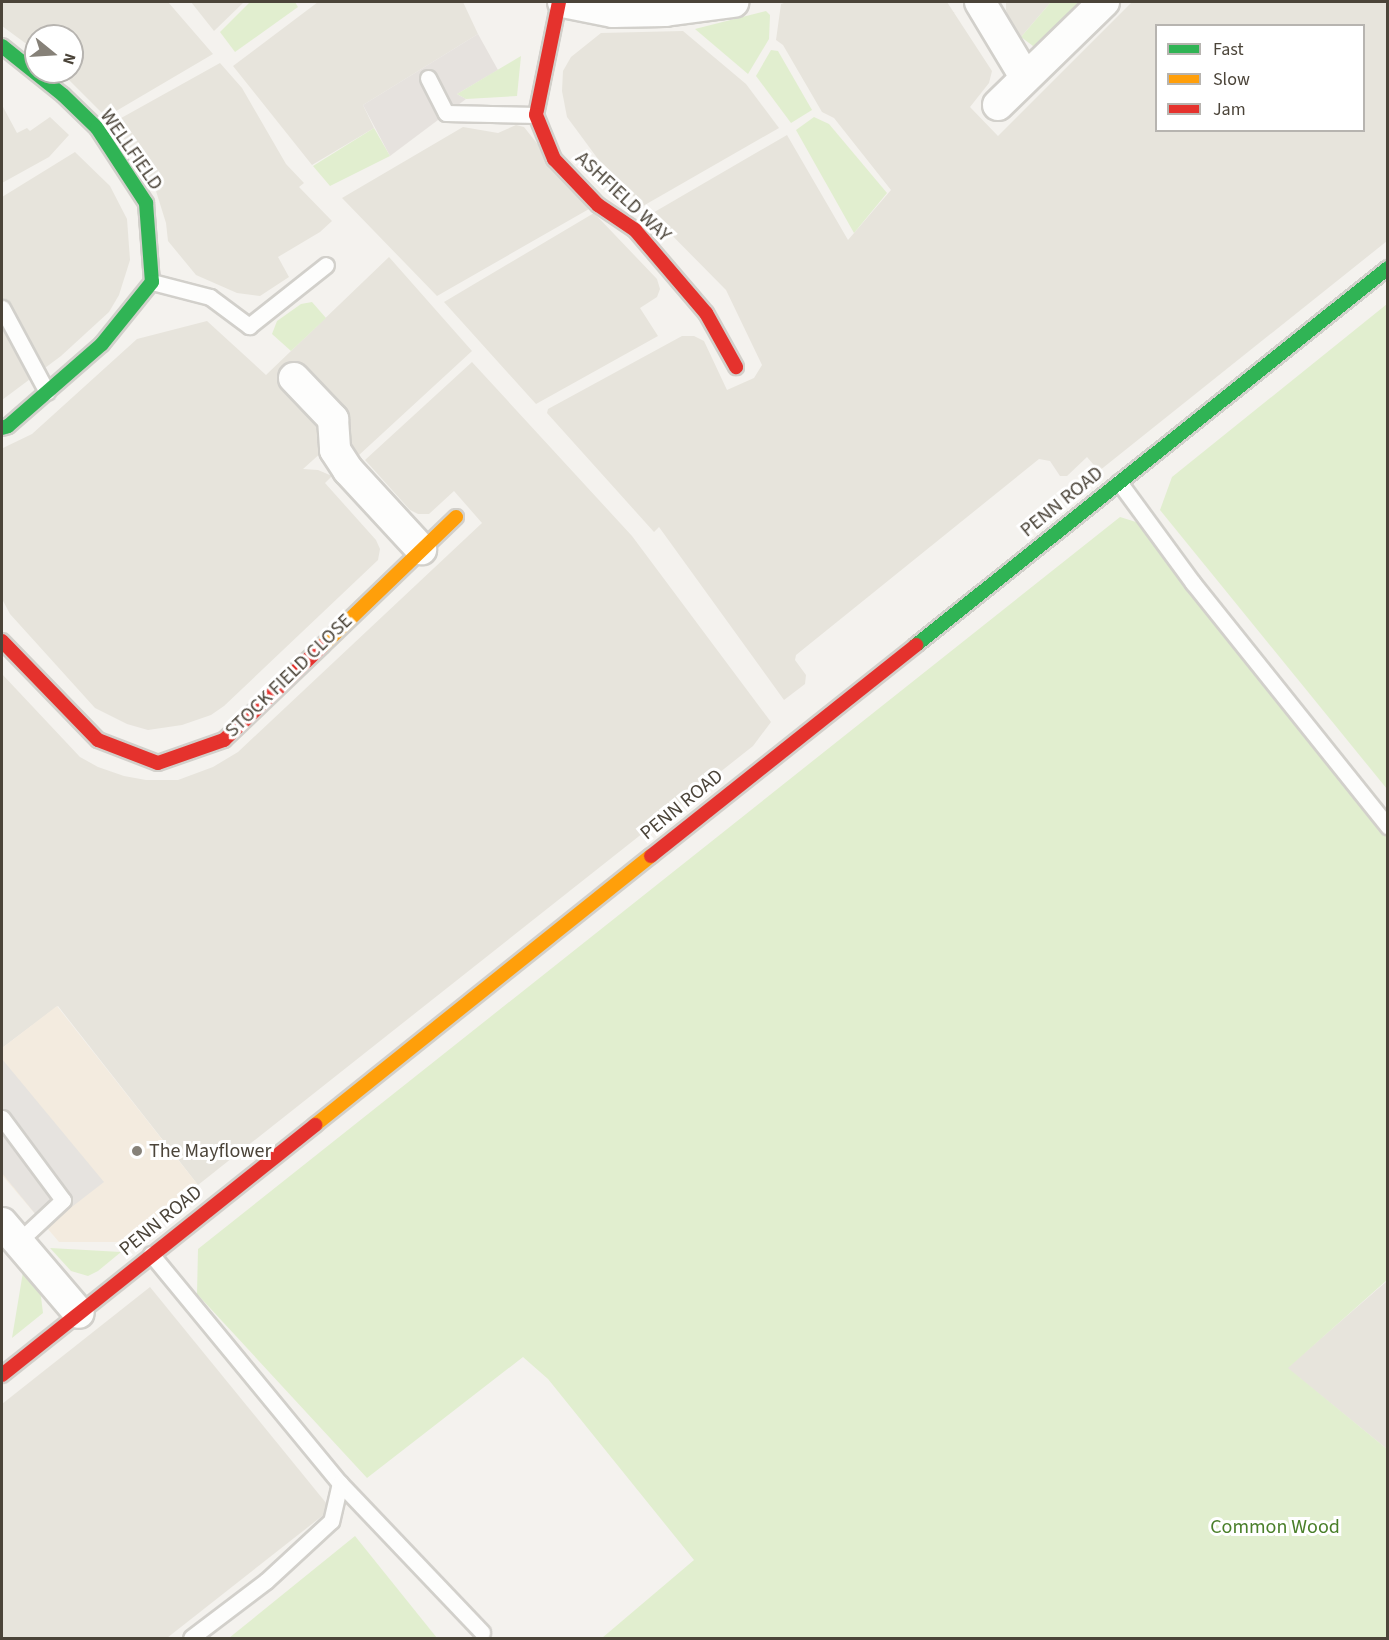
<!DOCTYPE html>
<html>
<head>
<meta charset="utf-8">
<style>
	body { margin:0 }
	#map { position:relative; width:1389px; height:1640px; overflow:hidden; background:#f4f2ee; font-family:"Source Sans 3",sans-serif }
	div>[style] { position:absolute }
	.residential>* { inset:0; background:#e7e4dc }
	.commercial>* { inset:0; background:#f3ebdf }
	.industrial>* { inset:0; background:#e6e2de }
	.green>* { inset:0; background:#e1eecf }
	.parking>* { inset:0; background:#e6e3df }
	.roads { filter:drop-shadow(2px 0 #d2d0cb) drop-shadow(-2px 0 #d2d0cb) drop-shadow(0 2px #d2d0cb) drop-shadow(0 -2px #d2d0cb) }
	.lane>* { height:15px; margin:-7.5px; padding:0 7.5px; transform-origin:7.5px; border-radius:7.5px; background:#fdfdfc }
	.street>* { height:30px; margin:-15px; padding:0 15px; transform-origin:15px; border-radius:15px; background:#fdfdfc }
	.fast>* { height:14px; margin:-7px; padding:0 7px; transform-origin:7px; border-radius:7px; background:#30b455 }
	.slow>* { height:14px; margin:-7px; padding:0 7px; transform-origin:7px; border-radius:7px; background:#ff9f0a }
	.jam>* { height:14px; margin:-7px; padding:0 7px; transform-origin:7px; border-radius:7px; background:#e5322d }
	.dots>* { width:16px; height:16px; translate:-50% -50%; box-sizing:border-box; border:3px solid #fff; border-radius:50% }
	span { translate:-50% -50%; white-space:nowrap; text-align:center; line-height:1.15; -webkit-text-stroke:6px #fff; paint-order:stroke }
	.street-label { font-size:20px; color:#4b4439 }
	.poi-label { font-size:20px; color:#4b4439 }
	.left { translate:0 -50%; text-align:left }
	.park-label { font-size:20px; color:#4a7f2a }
	.frame { position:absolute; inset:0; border:3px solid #4b4439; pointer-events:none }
	.legend { position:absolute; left:1155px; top:24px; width:210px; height:108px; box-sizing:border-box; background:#fff; border:2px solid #b7b4b0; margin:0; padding:8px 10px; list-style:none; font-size:18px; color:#4b4439 }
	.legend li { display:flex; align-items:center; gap:12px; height:30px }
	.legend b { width:30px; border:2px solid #b7b4b0 }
	.north { position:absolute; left:24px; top:24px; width:60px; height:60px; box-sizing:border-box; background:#fff; border:2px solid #b7b4b0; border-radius:50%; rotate:108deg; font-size:16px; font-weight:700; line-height:24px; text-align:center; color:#4b4439 }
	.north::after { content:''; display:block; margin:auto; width:21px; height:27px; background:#868178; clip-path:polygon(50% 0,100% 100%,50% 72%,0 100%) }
</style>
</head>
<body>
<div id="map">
	<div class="residential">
		<div style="clip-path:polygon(2px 2px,168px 2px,213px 54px,106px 117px,61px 72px,72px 72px,72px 36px,36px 36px,36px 51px,2px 26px)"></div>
		<div style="clip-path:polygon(191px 2px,244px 2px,214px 31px)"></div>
		<div style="clip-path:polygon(318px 2px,463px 2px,478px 34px,363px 105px,374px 128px,312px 165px,233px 66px)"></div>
		<div style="clip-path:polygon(evenodd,787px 2px,947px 2px,992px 71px,989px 83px,970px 107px,998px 136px,1132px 2px,1387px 2px,1387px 241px,1099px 471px,1087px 457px,1067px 476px,1060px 476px,1050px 461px,1039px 459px,796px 655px,795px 660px,806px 675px,805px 684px,784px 700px,659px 527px,654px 532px,547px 413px,548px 409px,682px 336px,694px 336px,704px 341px,727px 390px,754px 378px,762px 365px,726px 290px,651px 214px,787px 135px,848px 240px,891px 190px,834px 118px,822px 112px,783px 45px,776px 40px,781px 4px,787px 2px,1156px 26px,1364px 26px,1364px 130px,1156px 130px,1156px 26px)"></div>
		<div style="clip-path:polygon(1006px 2px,1051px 2px,1021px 37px,1009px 19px,1006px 10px)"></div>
		<div style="clip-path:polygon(683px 31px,746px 84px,779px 128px,643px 206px,598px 159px,567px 117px,562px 91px,563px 71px,571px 57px,601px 33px)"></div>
		<div style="clip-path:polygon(220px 63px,242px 88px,286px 164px,304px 183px,299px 187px,332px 221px,320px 232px,278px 257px,289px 277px,260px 296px,237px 293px,196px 275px,168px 241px,166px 223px,156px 191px,114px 122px)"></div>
		<div style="clip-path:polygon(2px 105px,17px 133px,27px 128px,30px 131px,50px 117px,69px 135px,49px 157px,2px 183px)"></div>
		<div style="clip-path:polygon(516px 125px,524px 127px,589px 209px,437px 296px,342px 198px,463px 127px,498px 133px)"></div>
		<div style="clip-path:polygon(75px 152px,110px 186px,127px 219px,130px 260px,119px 295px,109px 312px,61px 356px,2px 400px,2px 197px)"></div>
		<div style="clip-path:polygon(594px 213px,657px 279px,660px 289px,657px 297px,640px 308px,658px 336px,536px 404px,444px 302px)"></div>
		<div style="clip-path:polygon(389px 257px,472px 351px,346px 467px,333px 442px,303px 469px,318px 470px,332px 476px,325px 483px,376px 540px,380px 549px,378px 560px,224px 706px,211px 715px,182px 725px,148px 730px,127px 724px,95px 708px,10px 614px,2px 599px,3px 448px,32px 434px,137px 339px,207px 321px,266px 375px)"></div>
		<div style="clip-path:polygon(472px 362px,632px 536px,771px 722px,753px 746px,198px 1185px,58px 1006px,2px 1048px,2px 674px,80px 757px,98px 767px,124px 776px,146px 780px,178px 780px,213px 767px,238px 752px,482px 523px,454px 491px,429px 514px,418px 514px,410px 510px,365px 460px)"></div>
		<div style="clip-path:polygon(1387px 1281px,1387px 1449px,1287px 1368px)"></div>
		<div style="clip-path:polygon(150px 1287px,331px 1509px,167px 1638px,2px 1638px,2px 1404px)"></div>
	</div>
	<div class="commercial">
		<div style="clip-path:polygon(57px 1006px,198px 1185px,126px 1242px,59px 1242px,2px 1175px,2px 1048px)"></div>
	</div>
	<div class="industrial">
		<div style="clip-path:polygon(478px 34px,498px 70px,457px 94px,466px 99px,390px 156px,363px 105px)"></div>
	</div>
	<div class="green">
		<div style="clip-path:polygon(250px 2px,295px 2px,298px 7px,235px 52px,220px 32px)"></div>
		<div style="clip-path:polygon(1051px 2px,1089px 2px,1048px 43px,1033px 46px,1021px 37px)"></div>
		<div style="clip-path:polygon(766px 11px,770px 15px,769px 39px,748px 74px,695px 29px)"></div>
		<div style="clip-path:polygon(771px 50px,778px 51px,812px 110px,791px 123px,756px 76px)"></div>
		<div style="clip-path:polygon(521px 56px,517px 96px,466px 99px,457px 94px)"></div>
		<div style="clip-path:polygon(814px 117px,829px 124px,887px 193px,854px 233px,796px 130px)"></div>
		<div style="clip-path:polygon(374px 128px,390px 156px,330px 186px,313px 166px)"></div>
		<div style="clip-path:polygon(312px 302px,326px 318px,291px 351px,272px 334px,277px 321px,301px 304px)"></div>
		<div style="clip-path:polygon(1387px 304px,1387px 789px,1160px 510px,1172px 477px)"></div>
		<div style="clip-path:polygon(1120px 517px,1149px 526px,1387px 819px,1387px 1280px,1288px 1368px,1387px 1449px,1387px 1638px,602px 1638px,694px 1560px,548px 1379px,523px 1357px,367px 1478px,197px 1294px,198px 1249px)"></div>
		<div style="clip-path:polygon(2px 1238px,39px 1282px,41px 1297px,43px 1313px,12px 1338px,23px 1272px,2px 1248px)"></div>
		<div style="clip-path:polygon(50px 1248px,121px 1252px,98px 1271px,88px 1276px,71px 1271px)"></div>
		<div style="clip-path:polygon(355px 1536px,437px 1638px,229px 1638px)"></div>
	</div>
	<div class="parking">
		<div style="clip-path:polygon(2px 1059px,104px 1182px,46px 1227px,2px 1173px)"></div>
	</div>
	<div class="roads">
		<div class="lane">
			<div style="left:428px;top:78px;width:39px;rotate:63deg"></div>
			<div style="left:446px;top:113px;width:90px;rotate:1.3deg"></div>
			<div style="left:152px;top:282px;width:60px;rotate:14.5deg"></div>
			<div style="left:210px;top:297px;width:49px;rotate:36.6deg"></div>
			<div style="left:249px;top:326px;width:98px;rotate:-38.4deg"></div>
			<div style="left:2px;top:308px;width:95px;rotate:61.8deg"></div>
			<div style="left:1119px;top:482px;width:125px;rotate:53.8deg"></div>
			<div style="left:1193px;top:583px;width:312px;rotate:51.3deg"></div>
			<div style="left:2px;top:1118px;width:102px;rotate:53.4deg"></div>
			<div style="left:63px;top:1200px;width:62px;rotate:137deg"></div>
			<div style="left:151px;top:1254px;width:297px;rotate:50.5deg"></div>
			<div style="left:340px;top:1483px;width:39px;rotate:103deg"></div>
			<div style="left:331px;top:1521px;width:88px;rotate:137.3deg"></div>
			<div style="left:266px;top:1581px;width:94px;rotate:142.8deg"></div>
			<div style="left:340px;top:1483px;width:206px;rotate:46.4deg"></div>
		</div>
		<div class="street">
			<div style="left:563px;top:2px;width:51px;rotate:11.3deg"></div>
			<div style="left:613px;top:12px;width:52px;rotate:-1.1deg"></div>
			<div style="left:665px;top:11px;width:69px;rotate:-7.5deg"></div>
			<div style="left:980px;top:2px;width:87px;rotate:59deg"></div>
			<div style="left:998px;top:105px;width:148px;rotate:-44.2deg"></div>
			<div style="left:294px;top:378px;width:57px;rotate:46.4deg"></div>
			<div style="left:333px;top:419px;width:31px;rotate:86deg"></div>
			<div style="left:335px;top:450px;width:24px;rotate:57deg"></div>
			<div style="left:348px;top:470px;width:108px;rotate:47.3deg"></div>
			<div style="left:2px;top:1223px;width:118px;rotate:49.5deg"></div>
		</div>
		<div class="fast">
			<div style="left:2px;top:46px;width:78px;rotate:38.8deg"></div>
			<div style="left:63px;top:95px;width:47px;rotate:44.1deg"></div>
			<div style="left:97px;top:128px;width:90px;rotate:56.8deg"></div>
			<div style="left:146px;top:203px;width:79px;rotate:85.7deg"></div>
			<div style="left:152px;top:282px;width:80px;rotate:128.9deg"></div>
			<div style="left:102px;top:344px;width:125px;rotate:138.9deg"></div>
			<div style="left:8px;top:426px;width:6px;rotate:162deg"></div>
			<div style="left:916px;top:645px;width:604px;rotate:-38.62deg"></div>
		</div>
		<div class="slow">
			<div style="left:322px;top:646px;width:186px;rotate:-43.9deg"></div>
			<div style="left:315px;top:1125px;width:430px;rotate:-38.7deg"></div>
		</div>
		<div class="jam">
			<div style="left:559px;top:2px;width:115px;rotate:101.5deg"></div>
			<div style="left:536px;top:115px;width:48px;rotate:67.8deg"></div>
			<div style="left:554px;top:159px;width:64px;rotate:46.3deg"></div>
			<div style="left:598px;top:205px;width:45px;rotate:34deg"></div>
			<div style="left:635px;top:230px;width:109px;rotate:49.5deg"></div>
			<div style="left:706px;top:313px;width:62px;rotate:60.9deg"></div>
			<div style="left:2px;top:641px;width:138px;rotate:45.9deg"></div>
			<div style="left:98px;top:740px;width:64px;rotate:21deg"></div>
			<div style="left:158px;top:763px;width:70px;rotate:-19.2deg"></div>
			<div style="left:224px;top:740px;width:136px;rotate:-43.8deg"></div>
			<div style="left:651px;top:856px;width:339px;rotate:-38.5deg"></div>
			<div style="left:2px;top:1375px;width:401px;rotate:-38.6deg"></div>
		</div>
	</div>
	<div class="dots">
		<div style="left:137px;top:1151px;background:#868178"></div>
	</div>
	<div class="street-label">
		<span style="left:131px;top:150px;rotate:55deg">WELLFIELD</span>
		<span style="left:623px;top:197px;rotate:43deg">ASHFIELD WAY</span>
		<span style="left:1062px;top:502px;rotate:-39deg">PENN ROAD</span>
		<span style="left:289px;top:676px;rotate:-44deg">STOCK FIELD CLOSE</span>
		<span style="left:682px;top:805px;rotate:-39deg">PENN ROAD</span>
		<span style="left:161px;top:1221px;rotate:-39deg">PENN ROAD</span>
	</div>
	<div class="poi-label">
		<span class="left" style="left:149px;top:1151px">The Mayflower</span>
	</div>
	<div class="park-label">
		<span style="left:1275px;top:1527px">Common Wood</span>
	</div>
	<div class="frame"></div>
	<ul class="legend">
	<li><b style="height:8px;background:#30b455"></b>Fast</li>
	<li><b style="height:8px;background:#ff9f0a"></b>Slow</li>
	<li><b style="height:8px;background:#e5322d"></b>Jam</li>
	</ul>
	<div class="north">N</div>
</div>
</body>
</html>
